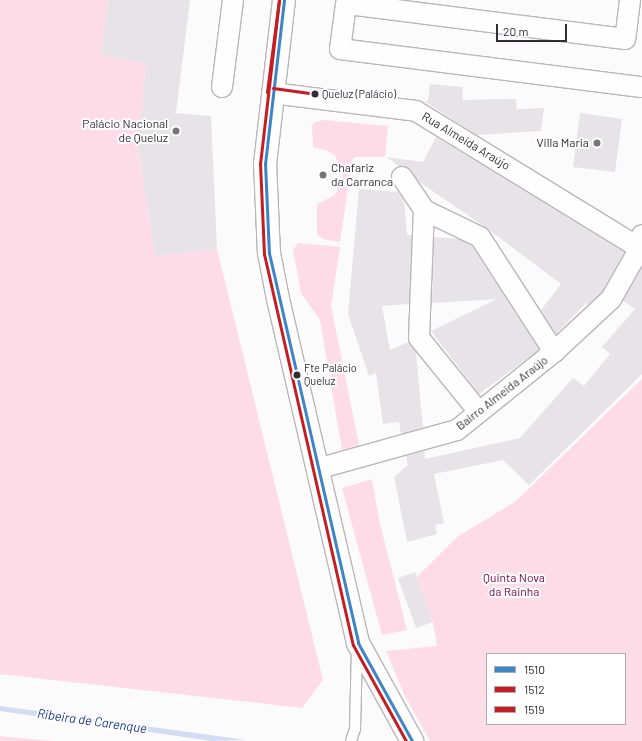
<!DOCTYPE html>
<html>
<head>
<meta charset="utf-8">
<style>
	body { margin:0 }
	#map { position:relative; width:642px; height:741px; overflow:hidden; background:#fbfbfb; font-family:Barlow,sans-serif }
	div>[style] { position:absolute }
	.green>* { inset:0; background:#fddce8 }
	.water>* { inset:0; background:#d2ddf4 }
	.building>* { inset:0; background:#e8e3e7 }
	.roads { filter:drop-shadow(1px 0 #b9b6bb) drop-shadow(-1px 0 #b9b6bb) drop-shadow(0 1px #b9b6bb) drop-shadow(0 -1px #b9b6bb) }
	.lane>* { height:10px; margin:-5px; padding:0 5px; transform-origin:5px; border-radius:5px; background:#fefefe }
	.street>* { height:20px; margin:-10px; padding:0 10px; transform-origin:10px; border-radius:10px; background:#fefefe }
	.secondary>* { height:22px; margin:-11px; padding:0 11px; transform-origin:11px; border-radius:11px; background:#fefefe }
	.highway>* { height:22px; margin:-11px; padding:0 11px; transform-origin:11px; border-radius:11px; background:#fefefe }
	.bus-1>* { height:3px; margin:-1.5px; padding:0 1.5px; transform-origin:1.5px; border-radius:1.5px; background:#3d85c6 }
	.bus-2>* { height:3px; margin:-1.5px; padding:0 1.5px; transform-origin:1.5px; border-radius:1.5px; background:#c61d23 }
	.bus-3>* { height:3px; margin:-1.5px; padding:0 1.5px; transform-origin:1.5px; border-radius:1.5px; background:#c61d23 }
	.dots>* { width:11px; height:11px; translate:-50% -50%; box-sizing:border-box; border:2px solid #fff; border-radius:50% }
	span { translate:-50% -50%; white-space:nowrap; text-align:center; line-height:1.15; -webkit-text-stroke:4px #fff; paint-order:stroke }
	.bus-label { font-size:11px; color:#322c37 }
	.left { translate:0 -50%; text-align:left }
	.poi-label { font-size:12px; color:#322c37 }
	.right { translate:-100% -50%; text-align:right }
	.street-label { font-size:12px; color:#322c37 }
	.park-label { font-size:12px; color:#750043 }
	.water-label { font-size:13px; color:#1c3a93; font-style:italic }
	.legend { position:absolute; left:486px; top:653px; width:140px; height:72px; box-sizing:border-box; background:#fff; border:1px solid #adabaf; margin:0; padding:5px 7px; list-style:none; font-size:12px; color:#322c37 }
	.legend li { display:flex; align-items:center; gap:8px; height:20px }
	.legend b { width:20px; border:1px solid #adabaf }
	.scale { position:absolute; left:496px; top:24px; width:71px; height:18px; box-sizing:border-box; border:2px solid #322c37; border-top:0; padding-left:5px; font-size:12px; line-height:14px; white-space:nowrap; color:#322c37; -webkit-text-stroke:3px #fff; paint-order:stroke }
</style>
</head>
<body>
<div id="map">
	<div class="green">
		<div style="clip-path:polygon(0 0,108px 0,101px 54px,146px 64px,138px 145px,155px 256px,217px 249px,323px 680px,302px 708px,0 674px)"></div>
		<div style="clip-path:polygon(323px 120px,388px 126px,385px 157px,355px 157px,352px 160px,340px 242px,323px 239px,317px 234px,317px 204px,335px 195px,343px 176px,335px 155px,328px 151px,313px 147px,312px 125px,315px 122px)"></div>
		<div style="clip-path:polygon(298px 243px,340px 247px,331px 306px,359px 445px,342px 450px,320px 320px,301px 293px,293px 250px)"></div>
		<div style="clip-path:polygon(evenodd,642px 379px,642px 741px,430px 741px,404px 694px,386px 651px,437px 646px,433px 622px,417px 577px,457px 537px,516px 501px,642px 379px,487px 654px,625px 654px,625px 724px,487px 724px,487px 654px)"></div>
		<div style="clip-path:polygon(372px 479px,379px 520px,407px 630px,382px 635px,342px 488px)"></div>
		<div style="clip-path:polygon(0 736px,7px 737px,53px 741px,0 741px)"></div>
	</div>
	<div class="water">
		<div style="clip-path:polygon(0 706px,174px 730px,246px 740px,212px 741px,0 711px)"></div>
	</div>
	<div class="building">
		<div style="clip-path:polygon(108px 0,190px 0,176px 113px,211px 116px,217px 249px,155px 256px,138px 145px,146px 64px,101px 54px)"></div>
		<div style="clip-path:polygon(430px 84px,463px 87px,462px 100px,516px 99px,517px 109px,544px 108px,541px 131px,477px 135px,424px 101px,428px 101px)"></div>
		<div style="clip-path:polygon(580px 113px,622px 119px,615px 172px,573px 167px)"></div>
		<div style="clip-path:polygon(436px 137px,624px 252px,602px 292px,588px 305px,586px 303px,556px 334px,541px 310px,561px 284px,485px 227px,418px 181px,407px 167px,399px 166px,386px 157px,423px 162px)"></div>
		<div style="clip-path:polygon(359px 189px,398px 192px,404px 201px,407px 235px,412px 235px,409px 304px,382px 306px,390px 350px,409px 342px,416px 353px,423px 428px,401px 434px,399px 422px,383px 424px,376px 373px,369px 376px,348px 314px)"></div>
		<div style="clip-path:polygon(434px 237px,459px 239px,472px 246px,539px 350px,479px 394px,431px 331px,497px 299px,432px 303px)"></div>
		<div style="clip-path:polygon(642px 268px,642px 374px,529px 485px,503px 460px,434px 474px,444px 523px,435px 525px,437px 534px,407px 542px,394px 477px,408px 465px,406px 456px,424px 451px,425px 459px,520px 438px,573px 378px,584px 386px,610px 354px,602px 347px,635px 309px,623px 301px)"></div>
		<div style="clip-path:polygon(415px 572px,433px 622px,416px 628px,398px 578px)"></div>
	</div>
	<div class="roads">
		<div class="lane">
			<div style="left:351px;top:741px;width:13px;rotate:-72deg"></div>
			<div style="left:355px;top:729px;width:80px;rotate:-88.6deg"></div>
		</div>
		<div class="street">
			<div style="left:630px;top:0;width:39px;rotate:97deg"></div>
			<div style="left:625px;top:39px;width:281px;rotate:-172.8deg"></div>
			<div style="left:346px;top:4px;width:45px;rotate:97.6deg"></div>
			<div style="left:340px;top:49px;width:304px;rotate:7.2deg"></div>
			<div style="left:222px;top:87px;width:88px;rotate:-82.8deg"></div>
			<div style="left:272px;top:93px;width:145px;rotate:7.1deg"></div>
			<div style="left:416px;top:111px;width:263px;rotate:31.5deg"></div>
			<div style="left:402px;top:177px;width:40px;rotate:56deg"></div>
			<div style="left:479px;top:412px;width:95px;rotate:-129deg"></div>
			<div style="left:419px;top:338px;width:128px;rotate:-87.8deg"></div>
			<div style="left:424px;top:210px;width:62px;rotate:25.7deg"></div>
			<div style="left:480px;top:237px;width:137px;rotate:57.2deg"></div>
			<div style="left:317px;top:469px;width:145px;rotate:-15.6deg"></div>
			<div style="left:457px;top:430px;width:124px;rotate:-38.8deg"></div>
			<div style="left:554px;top:352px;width:78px;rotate:-42.9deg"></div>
			<div style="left:611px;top:299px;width:59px;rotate:-60.4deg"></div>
			<div style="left:640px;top:248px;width:13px;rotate:-81deg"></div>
		</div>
		<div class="secondary">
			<div style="left:284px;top:0;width:164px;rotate:96.6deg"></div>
			<div style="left:265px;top:163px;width:90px;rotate:87.5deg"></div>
			<div style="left:269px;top:253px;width:47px;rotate:78.9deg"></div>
			<div style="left:278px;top:299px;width:353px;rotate:76.9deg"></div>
		</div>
		<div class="highway">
			<div style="left:358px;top:643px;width:112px;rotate:61.1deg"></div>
		</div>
	</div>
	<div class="bus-1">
		<div style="left:284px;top:0;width:164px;rotate:96.6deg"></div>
		<div style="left:265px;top:163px;width:90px;rotate:87.5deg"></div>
		<div style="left:269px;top:253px;width:400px;rotate:77.1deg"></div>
		<div style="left:358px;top:643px;width:112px;rotate:61.1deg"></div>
	</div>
	<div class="bus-2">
		<div style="left:279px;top:0;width:164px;rotate:96.6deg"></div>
		<div style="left:260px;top:163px;width:91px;rotate:87.5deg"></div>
		<div style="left:264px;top:254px;width:401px;rotate:77.2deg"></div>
		<div style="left:353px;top:645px;width:110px;rotate:61.1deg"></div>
	</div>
	<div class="bus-3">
		<div style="left:273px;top:88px;width:44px;rotate:7.8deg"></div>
		<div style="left:267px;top:92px;width:93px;rotate:-82.6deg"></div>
	</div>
	<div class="dots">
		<div style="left:315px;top:94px;background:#322c37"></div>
		<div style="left:176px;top:131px;background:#78747c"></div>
		<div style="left:597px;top:143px;background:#78747c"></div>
		<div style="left:323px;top:175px;background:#78747c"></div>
		<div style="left:297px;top:375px;background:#322c37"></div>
	</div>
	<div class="bus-label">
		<span class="left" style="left:322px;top:94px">Queluz (Palácio)</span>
		<span class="left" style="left:304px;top:375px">Fte Palácio<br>Queluz</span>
	</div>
	<div class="poi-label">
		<span class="right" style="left:168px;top:131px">Palácio Nacional<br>de Queluz</span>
		<span class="right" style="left:589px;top:143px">Villa Maria</span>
		<span class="left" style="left:331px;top:175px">Chafariz<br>da Carranca</span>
	</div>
	<div class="street-label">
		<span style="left:466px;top:141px;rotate:31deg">Rua Almeida Araújo</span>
		<span style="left:502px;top:393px;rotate:-38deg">Bairro Almeida Araújo</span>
	</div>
	<div class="park-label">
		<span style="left:514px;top:585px">Quinta Nova<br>da Rainha</span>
	</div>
	<div class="water-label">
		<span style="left:92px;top:721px;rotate:8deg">Ribeira de Carenque</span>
	</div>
	<ul class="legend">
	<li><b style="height:5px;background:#3d85c6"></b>1510</li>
	<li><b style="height:5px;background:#c61d23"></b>1512</li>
	<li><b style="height:5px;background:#c61d23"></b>1519</li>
	</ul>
	<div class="scale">20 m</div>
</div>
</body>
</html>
